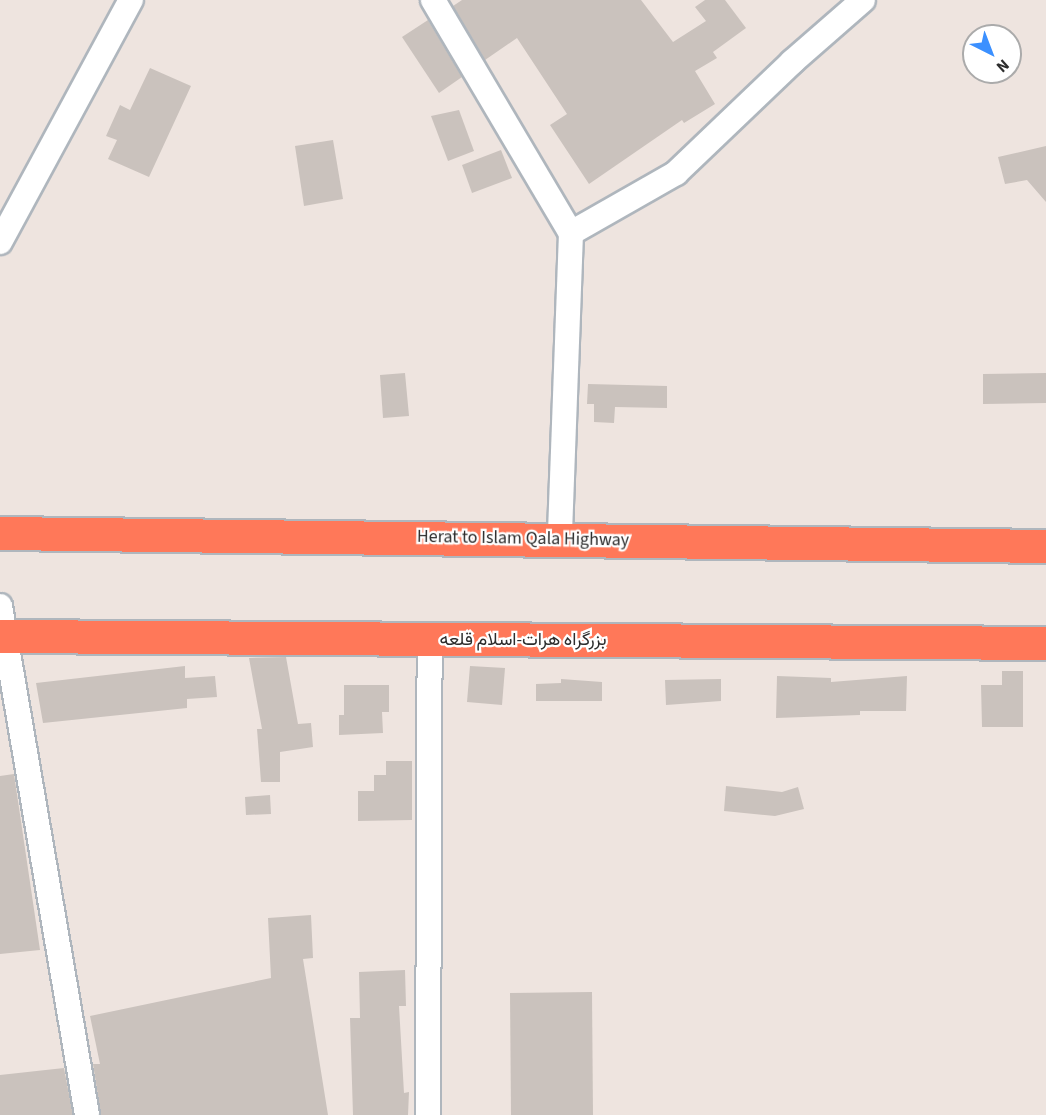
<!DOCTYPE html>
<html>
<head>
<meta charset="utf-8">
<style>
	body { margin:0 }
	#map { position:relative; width:1046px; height:1115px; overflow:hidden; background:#eee4df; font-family:"Source Sans 3",Vazirmatn,sans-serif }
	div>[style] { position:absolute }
	.building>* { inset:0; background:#cac2bd }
	.roads { filter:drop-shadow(2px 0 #afb6bd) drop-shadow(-2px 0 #afb6bd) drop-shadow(0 2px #afb6bd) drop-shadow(0 -2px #afb6bd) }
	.minor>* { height:24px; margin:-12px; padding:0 12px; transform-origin:12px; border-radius:12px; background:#fff }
	.highway>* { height:33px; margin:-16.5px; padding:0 16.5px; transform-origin:16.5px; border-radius:16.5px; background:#ff7859 }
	span { translate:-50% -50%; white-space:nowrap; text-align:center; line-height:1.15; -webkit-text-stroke:4.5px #fff; paint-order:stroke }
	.street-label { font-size:18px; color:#2d2d2d }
	.north { position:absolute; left:962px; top:24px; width:60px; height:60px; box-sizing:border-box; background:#fff; border:2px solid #ababab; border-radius:50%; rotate:138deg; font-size:16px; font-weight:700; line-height:24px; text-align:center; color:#2d2d2d }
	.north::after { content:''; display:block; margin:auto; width:21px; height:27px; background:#3b90ff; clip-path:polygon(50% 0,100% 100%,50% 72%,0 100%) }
</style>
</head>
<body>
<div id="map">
	<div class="building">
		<div style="clip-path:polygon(462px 0,641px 0,673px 42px,706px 21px,695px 7px,705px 0,725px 0,746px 28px,713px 52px,717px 58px,695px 71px,715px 104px,684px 123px,682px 120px,589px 184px,550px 125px,567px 114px,517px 38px,485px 60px,453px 6px)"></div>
		<div style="clip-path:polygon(428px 20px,462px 77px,439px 93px,402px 37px)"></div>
		<div style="clip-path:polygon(150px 68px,191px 86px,149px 177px,108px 159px,117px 140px,106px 136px,120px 105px,130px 110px)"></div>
		<div style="clip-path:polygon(459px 110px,474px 151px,448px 161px,431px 116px)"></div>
		<div style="clip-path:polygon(333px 140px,343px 199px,304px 206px,295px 146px)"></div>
		<div style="clip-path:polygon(1046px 146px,1046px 202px,1027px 180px,1005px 184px,998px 157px)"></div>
		<div style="clip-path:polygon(501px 150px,512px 178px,472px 193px,462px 165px)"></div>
		<div style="clip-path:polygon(405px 373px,409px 416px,383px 418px,380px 375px)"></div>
		<div style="clip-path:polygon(1046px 373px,1046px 403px,983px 404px,983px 374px)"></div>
		<div style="clip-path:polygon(588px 384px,667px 386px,667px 408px,615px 407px,614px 423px,594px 422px,594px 404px,587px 404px)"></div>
		<div style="clip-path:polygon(286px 657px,298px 724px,311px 723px,313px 747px,280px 752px,280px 782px,261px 782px,257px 729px,262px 729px,249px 658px)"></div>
		<div style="clip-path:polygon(185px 666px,185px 678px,215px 676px,217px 697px,187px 699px,187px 708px,43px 723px,36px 683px)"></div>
		<div style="clip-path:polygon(470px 666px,505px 668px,502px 705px,467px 702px)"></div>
		<div style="clip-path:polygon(1002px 671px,1023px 671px,1023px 727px,982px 727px,981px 685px,1002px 685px)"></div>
		<div style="clip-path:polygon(777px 676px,831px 678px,831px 682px,907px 676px,906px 711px,860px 711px,860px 715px,776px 718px)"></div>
		<div style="clip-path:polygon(561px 679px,602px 682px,602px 701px,536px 701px,536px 684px,561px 683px)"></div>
		<div style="clip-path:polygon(721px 679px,721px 701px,666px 705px,665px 680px)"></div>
		<div style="clip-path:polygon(344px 685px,389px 685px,389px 712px,382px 712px,383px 733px,339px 735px,339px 715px,344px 715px)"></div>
		<div style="clip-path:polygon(386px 761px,412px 761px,412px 820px,358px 821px,358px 791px,374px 791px,374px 775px,386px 775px)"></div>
		<div style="clip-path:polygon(14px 774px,40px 950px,0 954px,0 776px)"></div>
		<div style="clip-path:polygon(726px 786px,782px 792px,798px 787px,804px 809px,775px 816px,724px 811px)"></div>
		<div style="clip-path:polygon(270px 795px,271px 814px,246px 815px,245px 797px)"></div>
		<div style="clip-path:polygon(311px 915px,313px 958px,303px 959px,328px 1115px,101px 1115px,93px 1064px,100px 1064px,90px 1016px,271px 978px,268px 918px)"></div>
		<div style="clip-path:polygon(405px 970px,406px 1006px,399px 1006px,404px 1093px,409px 1092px,408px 1115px,353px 1115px,350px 1018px,360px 1018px,359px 972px)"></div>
		<div style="clip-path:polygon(592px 992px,593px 1115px,511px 1115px,510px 993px)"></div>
		<div style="clip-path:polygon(64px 1068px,73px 1115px,0 1115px,0 1075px)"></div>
	</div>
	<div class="roads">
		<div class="minor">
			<div style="left:433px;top:0;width:271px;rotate:59.4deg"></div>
			<div style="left:571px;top:233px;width:307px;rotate:92.1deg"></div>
			<div style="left:571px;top:233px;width:121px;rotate:-29.7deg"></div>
			<div style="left:676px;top:173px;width:161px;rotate:-43.7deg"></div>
			<div style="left:792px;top:62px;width:94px;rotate:-41.1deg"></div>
			<div style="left:0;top:242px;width:275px;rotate:-61.6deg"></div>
			<div style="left:0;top:606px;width:516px;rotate:80.3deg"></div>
			<div style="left:428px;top:1115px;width:475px;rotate:-89.8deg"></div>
		</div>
		<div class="highway">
			<div style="left:0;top:533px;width:1046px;rotate:0.71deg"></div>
			<div style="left:0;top:636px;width:1046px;rotate:0.38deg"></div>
		</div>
	</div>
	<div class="street-label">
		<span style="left:523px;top:539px;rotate:1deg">Herat to Islam Qala Highway</span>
		<span style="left:523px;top:640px">بزرگراه هرات-اسلام قلعه</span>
	</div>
	<div class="north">N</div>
</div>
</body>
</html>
